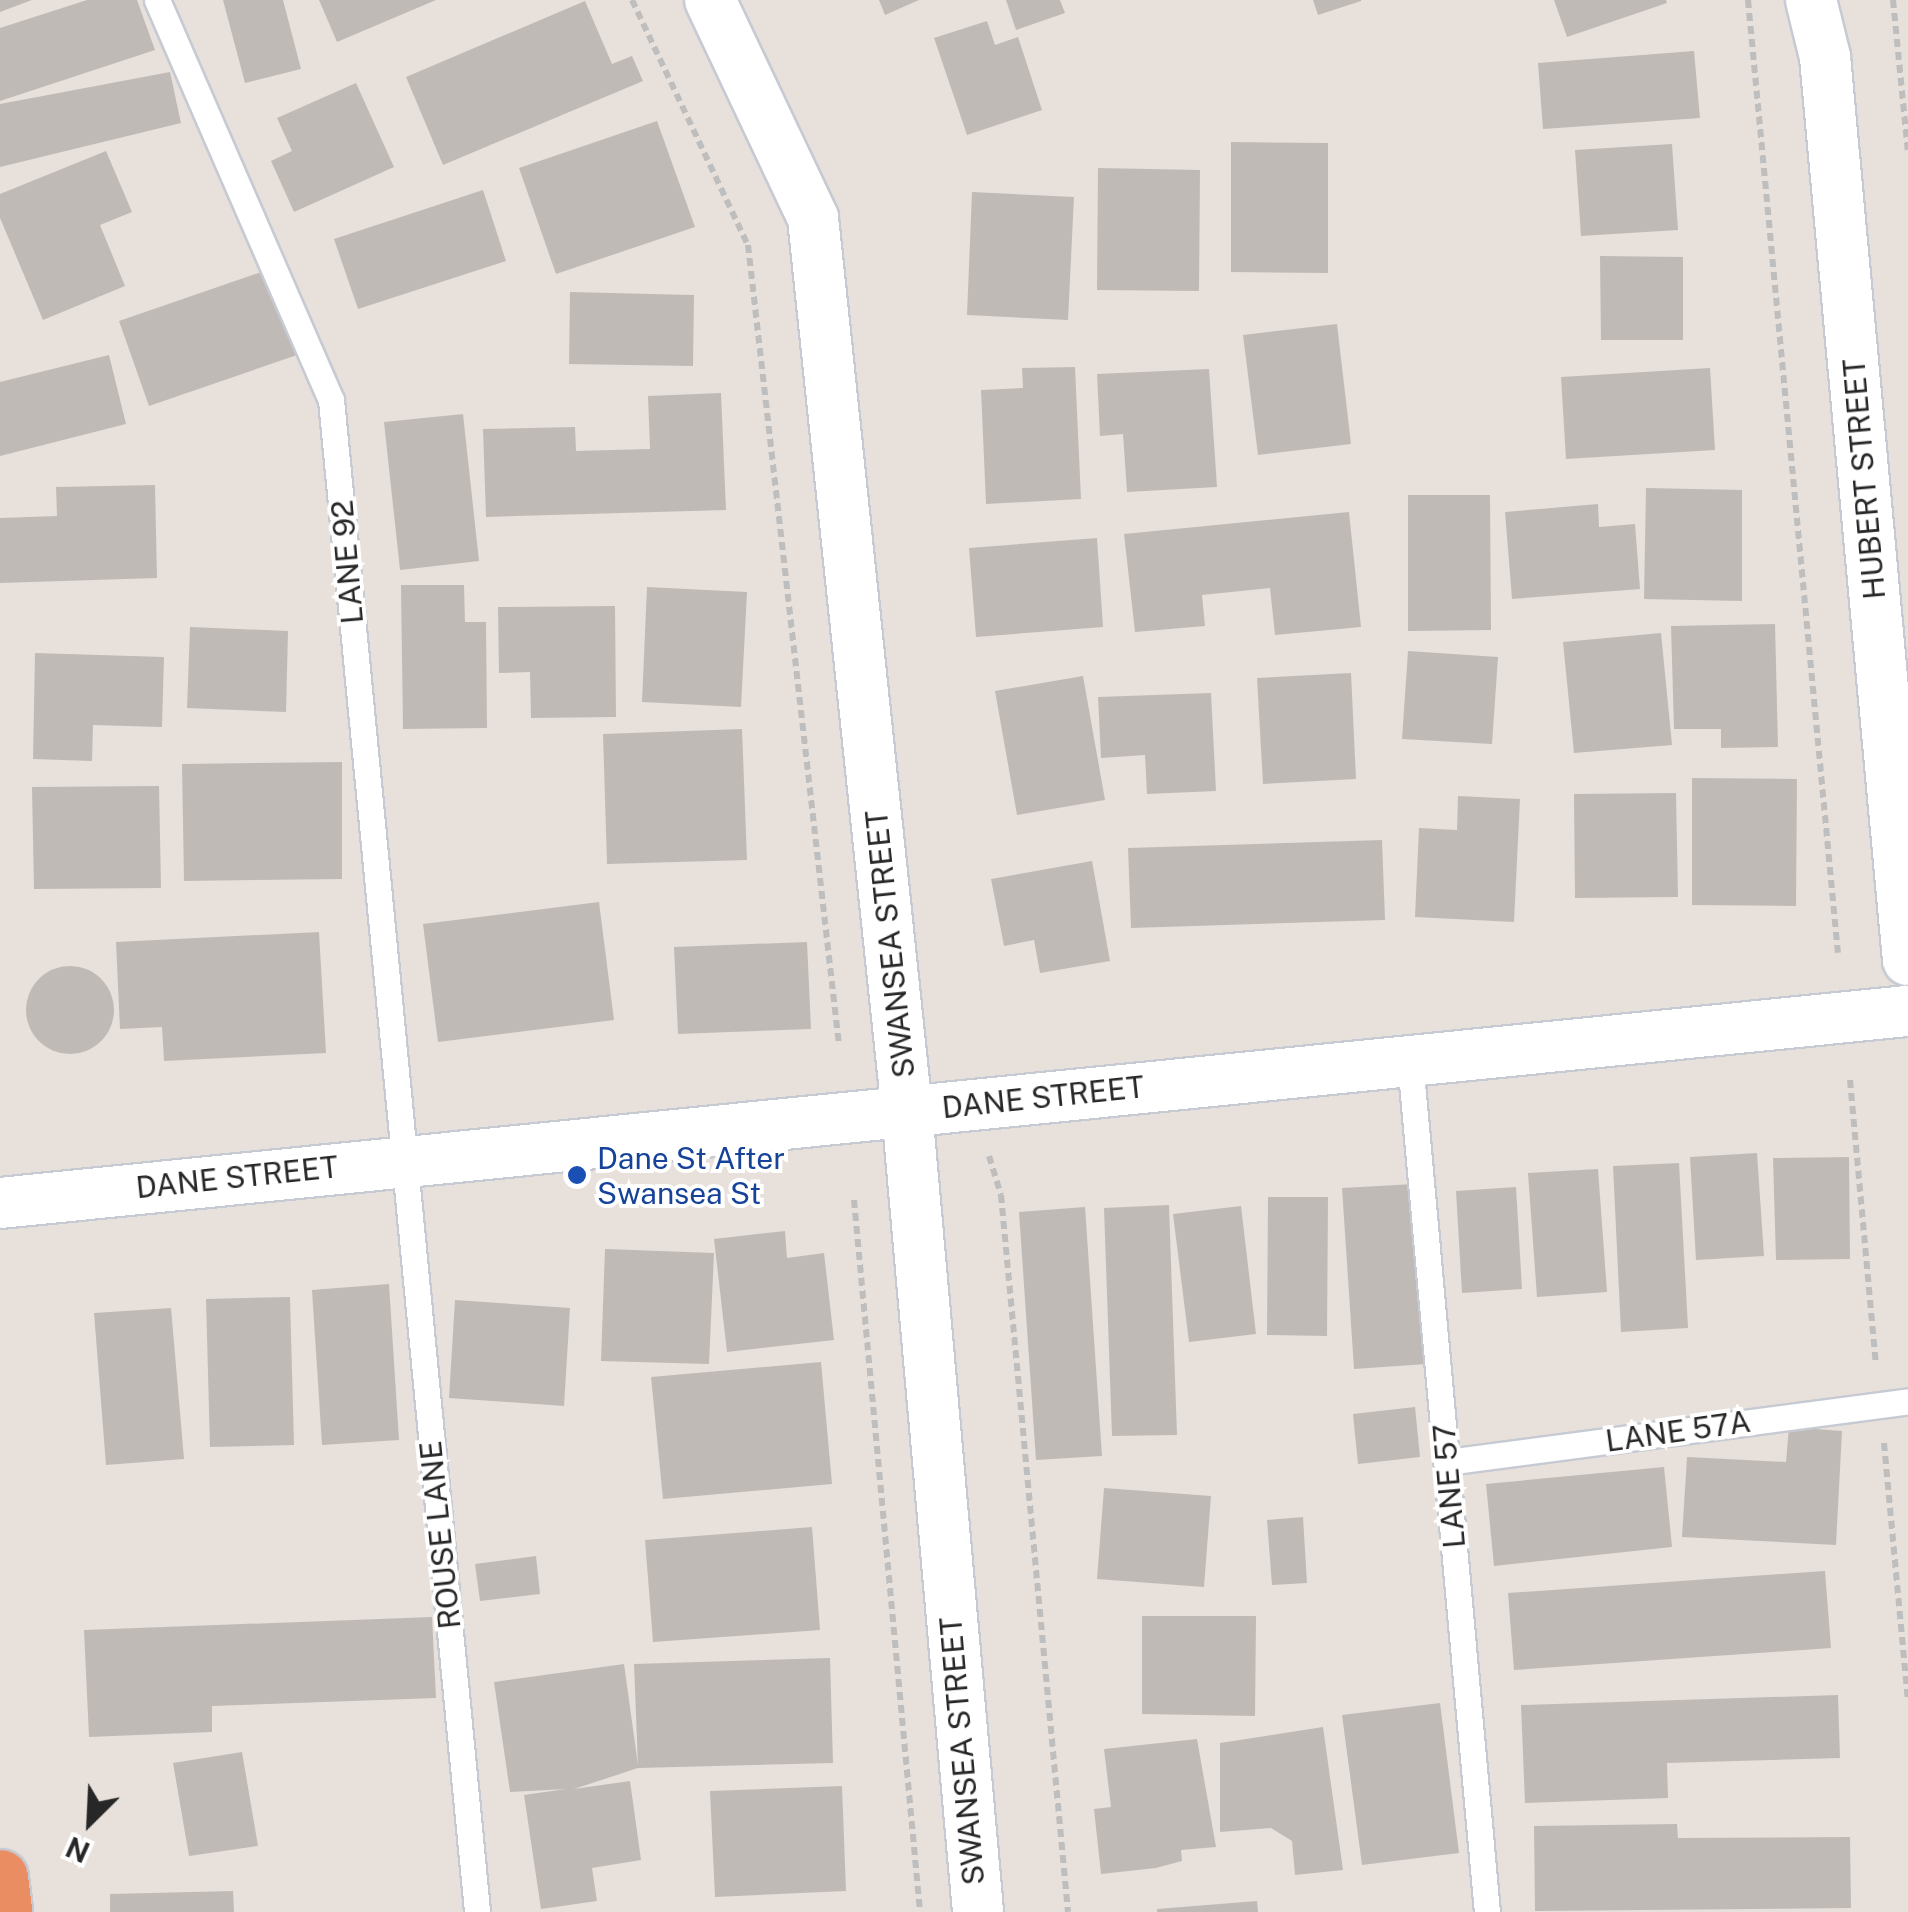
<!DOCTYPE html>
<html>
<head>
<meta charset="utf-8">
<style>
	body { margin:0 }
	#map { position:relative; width:1908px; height:1912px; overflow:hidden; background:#e8e0da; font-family:"Public Sans",sans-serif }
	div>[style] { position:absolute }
	.building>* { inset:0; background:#c0bab7 }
	.round { border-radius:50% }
	.path>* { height:6px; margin-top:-3px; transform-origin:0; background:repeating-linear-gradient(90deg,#bebebe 0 8px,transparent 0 13px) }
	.roads { filter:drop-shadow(2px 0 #c6cad3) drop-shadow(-2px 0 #c6cad3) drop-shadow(0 2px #c6cad3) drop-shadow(0 -2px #c6cad3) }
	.lane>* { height:25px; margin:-12.5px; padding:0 12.5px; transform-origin:12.5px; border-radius:12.5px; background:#fff }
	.street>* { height:50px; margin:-25px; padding:0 25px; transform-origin:25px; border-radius:25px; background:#fff }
	.highway>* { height:55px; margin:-27.5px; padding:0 27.5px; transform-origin:27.5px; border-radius:27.5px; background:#ea8d63 }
	.dots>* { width:28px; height:28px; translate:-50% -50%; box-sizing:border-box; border:5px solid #fff; border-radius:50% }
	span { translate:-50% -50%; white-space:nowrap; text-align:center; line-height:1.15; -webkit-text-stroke:8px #fff; paint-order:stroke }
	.street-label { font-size:30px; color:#272727 }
	.transit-label { font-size:30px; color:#164399 }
	.left { translate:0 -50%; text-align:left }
	.north { position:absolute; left:40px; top:1772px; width:100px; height:100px; -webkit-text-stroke:8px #fff; paint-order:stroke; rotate:204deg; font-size:28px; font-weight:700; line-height:40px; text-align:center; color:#272727 }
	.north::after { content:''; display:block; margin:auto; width:35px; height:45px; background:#272727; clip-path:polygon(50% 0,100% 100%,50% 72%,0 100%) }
</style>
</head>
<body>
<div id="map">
	<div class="building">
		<div style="clip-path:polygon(0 0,32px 0,0 12px)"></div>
		<div style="clip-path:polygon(87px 0,137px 0,155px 50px,0 101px,0 28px)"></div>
		<div style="clip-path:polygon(223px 0,283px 0,301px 69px,245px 83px)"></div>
		<div style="clip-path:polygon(319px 0,436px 0,337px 42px)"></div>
		<div style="clip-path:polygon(879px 0,919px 0,885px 15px)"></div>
		<div style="clip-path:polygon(1006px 0,1060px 0,1065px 13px,1016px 30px)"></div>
		<div style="clip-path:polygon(1313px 0,1361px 0,1361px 1px,1318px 15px)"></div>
		<div style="clip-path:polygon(1554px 0,1666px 0,1667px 3px,1567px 37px)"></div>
		<div style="clip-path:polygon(585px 1px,612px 64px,632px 56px,643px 81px,443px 165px,406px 77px)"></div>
		<div style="clip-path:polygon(987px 21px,995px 45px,1018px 37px,1042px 110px,967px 135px,934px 38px)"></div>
		<div style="clip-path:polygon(1694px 51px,1700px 118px,1543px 129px,1538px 63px)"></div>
		<div style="clip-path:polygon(170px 72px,181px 123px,0 167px,0 104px)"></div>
		<div style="clip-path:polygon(356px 83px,394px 167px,294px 212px,271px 161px,292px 151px,277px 118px)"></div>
		<div style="clip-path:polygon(657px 121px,695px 227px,556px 274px,519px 168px)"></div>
		<div style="clip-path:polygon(1231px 142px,1328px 143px,1328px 273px,1231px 272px)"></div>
		<div style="clip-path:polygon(1672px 144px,1678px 230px,1581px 236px,1575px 150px)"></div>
		<div style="clip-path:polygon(106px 151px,132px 212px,100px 225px,125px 286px,43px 320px,0 218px,0 194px)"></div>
		<div style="clip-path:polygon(1098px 168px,1200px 170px,1199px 291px,1097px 290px)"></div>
		<div style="clip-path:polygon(483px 190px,506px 261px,358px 309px,334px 239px)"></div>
		<div style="clip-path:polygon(972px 192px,1074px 197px,1068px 320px,967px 315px)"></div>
		<div style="clip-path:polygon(1600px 256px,1683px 257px,1683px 340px,1601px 340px)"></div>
		<div style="clip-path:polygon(270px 269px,300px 354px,149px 406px,119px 321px)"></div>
		<div style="clip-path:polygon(570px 292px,694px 295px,693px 366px,569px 364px)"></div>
		<div style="clip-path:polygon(1337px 324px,1351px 444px,1258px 455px,1243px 335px)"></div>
		<div style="clip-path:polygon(109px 355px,126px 424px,0 456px,0 382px)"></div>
		<div style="clip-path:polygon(1075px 367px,1081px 499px,986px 504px,981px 390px,1023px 388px,1022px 368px)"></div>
		<div style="clip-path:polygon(1710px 368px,1715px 450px,1566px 459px,1561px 377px)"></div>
		<div style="clip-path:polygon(1209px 369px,1217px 487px,1127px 492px,1123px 434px,1100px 436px,1097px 374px)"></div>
		<div style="clip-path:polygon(721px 393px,726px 510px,486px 517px,483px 429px,575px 427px,576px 451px,650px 449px,648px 396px)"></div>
		<div style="clip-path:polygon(463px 414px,479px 561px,400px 570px,384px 422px)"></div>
		<div style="clip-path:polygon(155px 485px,157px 578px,0 583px,0 518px,57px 516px,56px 487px)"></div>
		<div style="clip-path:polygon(1646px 488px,1742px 490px,1742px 601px,1644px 599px)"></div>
		<div style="clip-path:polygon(1408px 495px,1490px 495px,1491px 630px,1408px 631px)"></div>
		<div style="clip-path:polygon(1598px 504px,1599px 527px,1635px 524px,1640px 589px,1512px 599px,1505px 512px)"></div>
		<div style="clip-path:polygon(1349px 512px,1361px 627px,1275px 635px,1270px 588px,1202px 595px,1205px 626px,1135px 632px,1124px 534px)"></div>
		<div style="clip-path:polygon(1097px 538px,1103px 627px,976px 637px,969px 548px)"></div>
		<div style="clip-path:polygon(401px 585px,464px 585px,465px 622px,486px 622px,487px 728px,403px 729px)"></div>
		<div style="clip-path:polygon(647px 587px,747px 592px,741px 707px,642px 702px)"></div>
		<div style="clip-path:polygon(615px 606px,616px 717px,531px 718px,530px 672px,499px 673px,498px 607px)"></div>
		<div style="clip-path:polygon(1775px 624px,1778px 747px,1721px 748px,1721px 729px,1674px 729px,1671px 626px)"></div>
		<div style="clip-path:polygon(190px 627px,288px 631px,286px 712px,187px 708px)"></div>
		<div style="clip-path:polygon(1661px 633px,1672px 745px,1574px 753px,1563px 642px)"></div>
		<div style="clip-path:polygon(1408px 651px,1498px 657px,1492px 744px,1402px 739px)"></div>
		<div style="clip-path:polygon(35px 653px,164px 657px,162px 727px,93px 725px,92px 761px,33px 759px)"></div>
		<div style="clip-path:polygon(1351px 673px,1356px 779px,1263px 784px,1257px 678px)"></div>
		<div style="clip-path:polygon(1083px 676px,1105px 800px,1017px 815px,995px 691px)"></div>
		<div style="clip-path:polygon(1211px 693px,1216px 791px,1147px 794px,1145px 755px,1101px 758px,1098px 697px)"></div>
		<div style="clip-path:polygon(742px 729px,747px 860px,607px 864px,603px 734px)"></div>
		<div style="clip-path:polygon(342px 762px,342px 879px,184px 881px,182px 764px)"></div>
		<div style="clip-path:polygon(1692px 778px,1797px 779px,1796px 906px,1692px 905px)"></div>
		<div style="clip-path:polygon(159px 786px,161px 888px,34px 889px,32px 787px)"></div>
		<div style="clip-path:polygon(1676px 793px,1678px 897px,1575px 898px,1574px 794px)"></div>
		<div style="clip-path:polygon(1458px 796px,1520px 799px,1514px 922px,1415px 917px,1419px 828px,1457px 830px)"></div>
		<div style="clip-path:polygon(1382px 840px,1385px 920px,1131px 928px,1128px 848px)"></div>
		<div style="clip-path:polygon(1092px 861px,1110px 961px,1040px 973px,1034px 940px,1004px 946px,991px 879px)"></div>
		<div style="clip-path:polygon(599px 902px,614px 1020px,438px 1042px,423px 924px)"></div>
		<div style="clip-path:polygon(319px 932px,326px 1053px,164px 1061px,162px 1027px,120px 1029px,116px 942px)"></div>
		<div style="clip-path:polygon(807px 942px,811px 1029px,678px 1034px,674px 947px)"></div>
		<div class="round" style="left:26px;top:966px;width:88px;height:88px"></div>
		<div style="clip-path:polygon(1757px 1153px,1764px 1256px,1696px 1260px,1690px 1157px)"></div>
		<div style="clip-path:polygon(1849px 1157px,1850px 1259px,1776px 1260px,1773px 1158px)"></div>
		<div style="clip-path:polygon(1679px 1163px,1688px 1328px,1621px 1332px,1613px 1166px)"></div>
		<div style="clip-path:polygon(1598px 1169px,1607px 1292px,1537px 1297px,1528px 1173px)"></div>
		<div style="clip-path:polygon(1415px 1184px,1427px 1364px,1354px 1369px,1342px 1188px)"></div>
		<div style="clip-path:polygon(1516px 1187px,1522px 1289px,1462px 1293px,1456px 1191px)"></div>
		<div style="clip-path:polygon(1268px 1197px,1328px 1197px,1327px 1336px,1267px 1335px)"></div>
		<div style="clip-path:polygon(1169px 1205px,1177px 1435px,1112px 1436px,1104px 1208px)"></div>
		<div style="clip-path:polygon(1241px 1206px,1256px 1334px,1189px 1342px,1173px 1214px)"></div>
		<div style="clip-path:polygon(1085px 1207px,1102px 1456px,1036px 1460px,1019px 1212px)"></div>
		<div style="clip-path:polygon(785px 1231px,787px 1258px,824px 1253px,834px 1340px,727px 1352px,714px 1239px)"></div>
		<div style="clip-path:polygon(605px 1249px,714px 1253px,709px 1364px,601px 1361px)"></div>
		<div style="clip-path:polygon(389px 1284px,399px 1440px,322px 1445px,312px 1290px)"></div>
		<div style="clip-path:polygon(290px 1297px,294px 1445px,210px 1447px,206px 1299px)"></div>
		<div style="clip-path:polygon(455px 1300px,570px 1308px,564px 1406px,449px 1398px)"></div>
		<div style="clip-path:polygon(171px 1308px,184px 1459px,106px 1465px,94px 1313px)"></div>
		<div style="clip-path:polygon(821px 1362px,832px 1484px,663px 1499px,651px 1377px)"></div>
		<div style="clip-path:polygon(1415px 1407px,1420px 1457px,1358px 1464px,1353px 1414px)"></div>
		<div style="clip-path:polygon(1789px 1427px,1842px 1431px,1836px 1545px,1682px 1537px,1687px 1457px,1786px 1462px)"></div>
		<div style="clip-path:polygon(1664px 1467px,1672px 1547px,1494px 1566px,1486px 1484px)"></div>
		<div style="clip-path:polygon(1104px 1488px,1211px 1496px,1204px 1587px,1097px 1579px)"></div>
		<div style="clip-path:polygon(1303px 1517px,1307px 1583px,1272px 1585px,1267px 1520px)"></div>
		<div style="clip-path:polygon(812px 1527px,820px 1630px,653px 1642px,645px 1540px)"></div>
		<div style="clip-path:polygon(536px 1556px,540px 1594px,480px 1601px,475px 1564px)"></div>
		<div style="clip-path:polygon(1825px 1571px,1831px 1648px,1514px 1670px,1508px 1593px)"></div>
		<div style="clip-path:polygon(1142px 1616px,1256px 1616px,1255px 1716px,1142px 1714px)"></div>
		<div style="clip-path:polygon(432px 1617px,436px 1698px,212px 1706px,212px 1732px,89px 1737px,84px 1630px)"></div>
		<div style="clip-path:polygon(830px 1658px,833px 1763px,638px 1768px,574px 1789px,630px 1781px,641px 1860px,592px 1868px,597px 1901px,541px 1909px,524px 1795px,566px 1789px,510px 1792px,494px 1682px,624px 1664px,638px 1765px,634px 1664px)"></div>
		<div style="clip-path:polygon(1838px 1695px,1840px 1758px,1667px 1763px,1668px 1798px,1525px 1803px,1521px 1705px)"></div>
		<div style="clip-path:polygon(1440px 1703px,1459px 1853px,1362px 1865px,1342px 1715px)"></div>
		<div style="clip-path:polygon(1323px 1727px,1343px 1870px,1295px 1875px,1292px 1841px,1271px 1828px,1220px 1832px,1220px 1743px)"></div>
		<div style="clip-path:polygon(1197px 1739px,1216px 1847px,1181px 1850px,1182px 1861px,1156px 1868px,1101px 1874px,1094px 1809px,1111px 1807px,1104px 1749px)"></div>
		<div style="clip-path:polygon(242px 1752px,258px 1846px,189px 1856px,173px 1763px)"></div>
		<div style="clip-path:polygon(842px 1786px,846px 1891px,715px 1897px,710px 1791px)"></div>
		<div style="clip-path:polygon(1677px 1824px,1678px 1838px,1850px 1837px,1851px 1908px,1535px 1911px,1534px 1826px)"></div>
		<div style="clip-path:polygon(233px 1891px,234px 1912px,110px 1912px,110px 1894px)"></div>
		<div style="clip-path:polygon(1257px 1901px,1258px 1912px,1157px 1912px,1157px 1909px)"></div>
	</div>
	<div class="path">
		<div style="left:632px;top:0;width:271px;rotate:64.7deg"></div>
		<div style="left:748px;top:245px;width:805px;rotate:83.51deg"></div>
		<div style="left:1748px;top:0;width:957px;rotate:84.61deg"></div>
		<div style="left:1893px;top:0;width:155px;rotate:84.4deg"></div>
		<div style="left:1850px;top:1080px;width:286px;rotate:84.8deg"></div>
		<div style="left:989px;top:1156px;width:41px;rotate:72.9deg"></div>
		<div style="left:1001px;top:1195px;width:720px;rotate:84.66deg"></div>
		<div style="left:854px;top:1200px;width:715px;rotate:84.7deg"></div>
		<div style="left:1884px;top:1443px;width:258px;rotate:84.7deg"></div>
	</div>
	<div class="roads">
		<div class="lane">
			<div style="left:157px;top:0;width:436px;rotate:66.5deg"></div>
			<div style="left:331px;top:400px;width:1519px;rotate:84.48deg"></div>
			<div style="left:1410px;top:1061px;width:854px;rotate:84.83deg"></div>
			<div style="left:1447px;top:1462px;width:465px;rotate:-7.5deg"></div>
		</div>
		<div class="street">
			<div style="left:710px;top:0;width:241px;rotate:64.7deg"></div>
			<div style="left:813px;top:218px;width:898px;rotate:83.99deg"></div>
			<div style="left:907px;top:1111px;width:804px;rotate:84.93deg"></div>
			<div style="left:1811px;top:0;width:59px;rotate:76.2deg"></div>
			<div style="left:1825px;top:57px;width:907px;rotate:84.75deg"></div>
			<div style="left:0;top:1203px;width:1918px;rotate:-5.75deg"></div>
		</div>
		<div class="highway">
			<div style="left:0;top:1877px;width:35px;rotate:83deg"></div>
		</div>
	</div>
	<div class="dots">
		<div style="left:577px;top:1175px;background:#1a4fb4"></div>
	</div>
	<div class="street-label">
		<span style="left:1864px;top:479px;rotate:-95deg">HUBERT STREET</span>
		<span style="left:347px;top:562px;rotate:-95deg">LANE 92</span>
		<span style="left:890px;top:944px;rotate:-96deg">SWANSEA STREET</span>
		<span style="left:1043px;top:1097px;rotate:-6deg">DANE STREET</span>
		<span style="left:237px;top:1177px;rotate:-6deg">DANE STREET</span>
		<span style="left:1678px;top:1431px;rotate:-8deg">LANE 57A</span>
		<span style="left:1449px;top:1486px;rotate:-95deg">LANE 57</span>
		<span style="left:440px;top:1535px;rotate:-96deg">ROUSE LANE</span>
		<span style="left:962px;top:1751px;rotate:-95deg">SWANSEA STREET</span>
	</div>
	<div class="transit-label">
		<span class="left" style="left:597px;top:1175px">Dane St After<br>Swansea St</span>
	</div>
	<div class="north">N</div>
</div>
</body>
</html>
